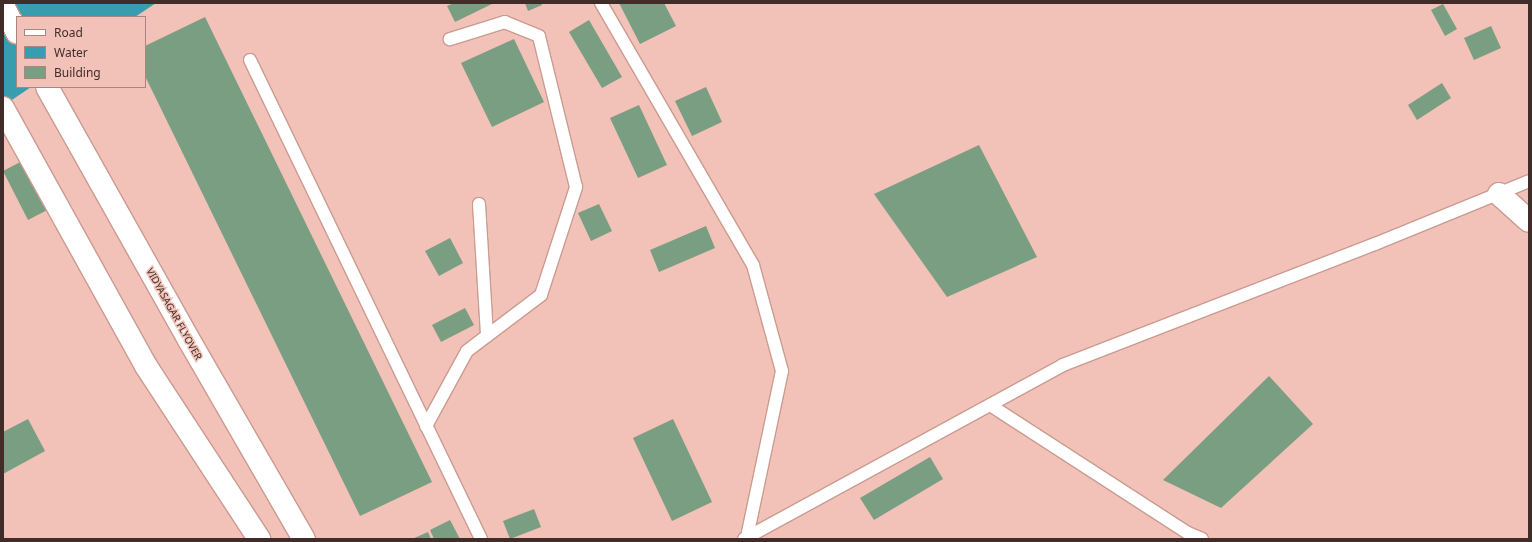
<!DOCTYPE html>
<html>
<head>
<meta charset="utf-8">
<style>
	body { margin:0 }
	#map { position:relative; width:1532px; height:542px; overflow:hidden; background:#f2c1b7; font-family:"Noto Sans",sans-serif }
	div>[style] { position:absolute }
	.water>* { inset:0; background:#389daf }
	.building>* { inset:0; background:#799e82 }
	.roads { filter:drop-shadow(1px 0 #ca9b91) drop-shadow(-1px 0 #ca9b91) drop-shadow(0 1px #ca9b91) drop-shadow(0 -1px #ca9b91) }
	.lane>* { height:12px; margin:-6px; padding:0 6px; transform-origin:6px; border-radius:6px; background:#fff }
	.street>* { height:22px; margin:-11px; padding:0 11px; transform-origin:11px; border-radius:11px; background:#fff }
	.highway>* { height:22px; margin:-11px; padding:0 11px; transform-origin:11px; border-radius:11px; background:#fff }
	span { translate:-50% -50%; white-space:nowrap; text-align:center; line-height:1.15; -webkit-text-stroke:3px #f2c1b7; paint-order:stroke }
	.street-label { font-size:10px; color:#402d2a }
	.frame { position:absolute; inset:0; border:4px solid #402d2a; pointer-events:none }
	.legend { position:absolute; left:16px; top:16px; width:130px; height:72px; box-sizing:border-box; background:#f2c1b7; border:1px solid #ab867f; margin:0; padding:5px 7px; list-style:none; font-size:12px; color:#402d2a }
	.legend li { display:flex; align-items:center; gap:8px; height:20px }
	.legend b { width:20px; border:1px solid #ab867f }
</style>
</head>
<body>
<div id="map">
	<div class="water">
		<div style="clip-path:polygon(3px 3px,156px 3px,135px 17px,17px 17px,17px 87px,31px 87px,3px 106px)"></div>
	</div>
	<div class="building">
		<div style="clip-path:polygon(454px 3px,494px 3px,455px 22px,447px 6px)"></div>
		<div style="clip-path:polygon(525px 3px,541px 3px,542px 5px,528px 11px)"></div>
		<div style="clip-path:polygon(619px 3px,664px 3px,676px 26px,640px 44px)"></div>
		<div style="clip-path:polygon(1443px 4px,1457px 29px,1445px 36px,1431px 10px)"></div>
		<div style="clip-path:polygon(205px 17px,432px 482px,360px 516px,145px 76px,145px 46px)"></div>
		<div style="clip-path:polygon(589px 20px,622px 77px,602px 88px,569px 32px)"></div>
		<div style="clip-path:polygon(1491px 26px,1501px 48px,1474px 60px,1464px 38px)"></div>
		<div style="clip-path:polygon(514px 39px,544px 102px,492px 127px,461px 63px)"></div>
		<div style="clip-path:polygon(1442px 83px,1451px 98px,1417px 120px,1408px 105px)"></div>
		<div style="clip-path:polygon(706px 87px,722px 122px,692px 136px,675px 101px)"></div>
		<div style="clip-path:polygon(639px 105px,667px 165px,638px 178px,610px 118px)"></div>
		<div style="clip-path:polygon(979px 145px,1037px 257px,947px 297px,874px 194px)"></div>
		<div style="clip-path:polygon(30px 157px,55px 206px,28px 220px,3px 171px)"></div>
		<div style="clip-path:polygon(599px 204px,612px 231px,591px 241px,578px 213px)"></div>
		<div style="clip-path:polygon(706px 226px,715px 248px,659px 272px,650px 250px)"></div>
		<div style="clip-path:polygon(450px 238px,463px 263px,439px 276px,425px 251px)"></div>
		<div style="clip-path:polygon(465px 308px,474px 325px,441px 342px,432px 325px)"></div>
		<div style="clip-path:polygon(1269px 376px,1313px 424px,1221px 508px,1163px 480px)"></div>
		<div style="clip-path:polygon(28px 419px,45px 451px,3px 474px,3px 432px)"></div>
		<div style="clip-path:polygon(673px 419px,712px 502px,672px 521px,633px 438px)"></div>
		<div style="clip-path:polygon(930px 457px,943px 479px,874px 520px,860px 498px)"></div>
		<div style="clip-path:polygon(534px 509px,541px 527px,510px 539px,503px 521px)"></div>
		<div style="clip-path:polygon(450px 520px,460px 539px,434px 539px,430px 530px)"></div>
		<div style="clip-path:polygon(428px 532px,431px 539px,412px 539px)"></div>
	</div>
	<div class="roads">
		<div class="lane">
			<div style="left:601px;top:3px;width:303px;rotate:59.9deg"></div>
			<div style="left:753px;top:265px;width:110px;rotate:74.7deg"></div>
			<div style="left:782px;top:371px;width:170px;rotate:101.9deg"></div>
			<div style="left:250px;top:60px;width:532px;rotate:64.25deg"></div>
			<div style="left:479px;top:204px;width:132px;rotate:86.5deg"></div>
			<div style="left:990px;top:405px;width:236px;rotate:32.9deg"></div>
			<div style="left:1188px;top:533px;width:15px;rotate:23deg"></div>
			<div style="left:426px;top:426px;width:85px;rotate:-61.3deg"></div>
			<div style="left:467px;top:351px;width:93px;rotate:-37.1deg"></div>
			<div style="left:541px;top:295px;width:114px;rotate:-72deg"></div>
			<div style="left:576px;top:187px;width:155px;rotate:-103.8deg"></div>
			<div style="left:539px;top:36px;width:37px;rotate:-158deg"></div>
			<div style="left:505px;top:22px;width:58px;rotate:162.8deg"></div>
			<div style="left:744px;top:539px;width:363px;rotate:-28.6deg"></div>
			<div style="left:1063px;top:365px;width:335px;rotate:-21.2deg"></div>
			<div style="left:1375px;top:244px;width:166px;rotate:-22.2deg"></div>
		</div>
		<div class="street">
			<div style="left:1499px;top:194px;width:40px;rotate:42deg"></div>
		</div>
		<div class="highway">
			<div style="left:3px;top:6px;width:30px;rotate:62deg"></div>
			<div style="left:47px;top:87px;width:290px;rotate:60.7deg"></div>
			<div style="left:189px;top:340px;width:230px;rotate:60deg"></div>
			<div style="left:3px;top:108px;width:295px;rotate:61deg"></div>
			<div style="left:146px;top:366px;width:207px;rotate:56.8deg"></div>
		</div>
	</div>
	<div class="street-label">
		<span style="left:174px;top:314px;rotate:61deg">VIDYASAGAR FLYOVER</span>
	</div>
	<div class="frame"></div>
	<ul class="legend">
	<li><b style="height:5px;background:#fff"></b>Road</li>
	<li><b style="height:11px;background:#389daf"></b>Water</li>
	<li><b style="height:11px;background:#799e82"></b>Building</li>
	</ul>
</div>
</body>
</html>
